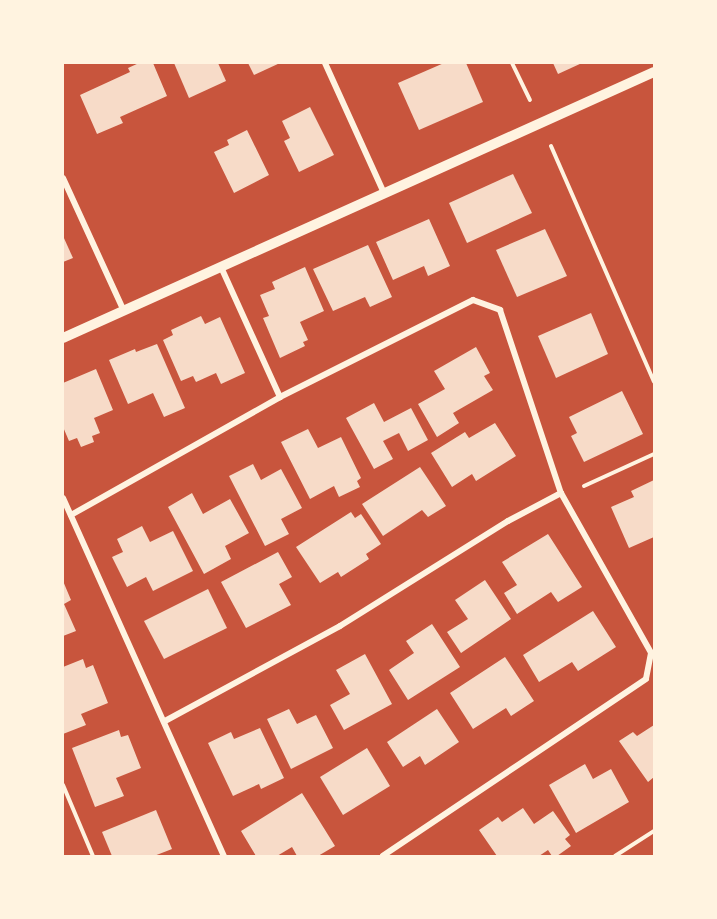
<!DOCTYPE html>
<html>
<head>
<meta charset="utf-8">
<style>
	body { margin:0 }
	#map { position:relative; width:717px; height:919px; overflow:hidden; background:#c8553d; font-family:Lato,sans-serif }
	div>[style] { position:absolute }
	.building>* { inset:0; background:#f7dbc8 }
	.path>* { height:4px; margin:-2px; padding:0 2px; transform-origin:2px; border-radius:2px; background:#fff3e0 }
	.minor>* { height:6px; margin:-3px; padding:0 3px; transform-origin:3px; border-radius:3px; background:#fff3e0 }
	.tertiary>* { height:10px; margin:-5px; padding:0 5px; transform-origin:5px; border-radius:5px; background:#fff3e0 }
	span { translate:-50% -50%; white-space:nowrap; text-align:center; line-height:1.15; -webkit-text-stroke:4.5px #fff3e0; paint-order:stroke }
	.frame { position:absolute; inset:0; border:64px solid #fff3e0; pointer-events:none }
</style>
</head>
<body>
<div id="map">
	<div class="building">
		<div style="clip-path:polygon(139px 63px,153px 63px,167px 96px,120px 117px,123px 123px,97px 134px,80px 95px,130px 72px,128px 68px)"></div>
		<div style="clip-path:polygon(174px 63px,218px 63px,226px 81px,189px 98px)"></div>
		<div style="clip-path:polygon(248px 63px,280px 63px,254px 75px)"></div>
		<div style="clip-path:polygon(444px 63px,466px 63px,483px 102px,419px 130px,398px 83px)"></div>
		<div style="clip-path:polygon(553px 63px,582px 63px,558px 74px)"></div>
		<div style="clip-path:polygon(310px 107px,334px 155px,299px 172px,284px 141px,290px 138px,282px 121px)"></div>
		<div style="clip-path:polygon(247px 130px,269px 175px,234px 193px,214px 152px,229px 145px,227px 140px)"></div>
		<div style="clip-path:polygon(513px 174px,532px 213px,467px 243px,449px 203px)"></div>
		<div style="clip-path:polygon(429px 219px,450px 266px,428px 276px,424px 266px,393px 280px,376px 242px)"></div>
		<div style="clip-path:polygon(545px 229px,567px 276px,517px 297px,496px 250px)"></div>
		<div style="clip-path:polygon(63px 236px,73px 258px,63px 262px)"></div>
		<div style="clip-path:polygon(368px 245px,392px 297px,370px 307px,365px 297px,333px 311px,313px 269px)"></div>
		<div style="clip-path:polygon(305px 267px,324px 311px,300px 322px,308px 340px,303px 342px,305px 346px,280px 358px,263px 318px,269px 316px,260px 295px,275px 289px,272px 282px)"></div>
		<div style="clip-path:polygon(591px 313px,608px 354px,556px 378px,538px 336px)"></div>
		<div style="clip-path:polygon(201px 316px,205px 324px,220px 317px,245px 373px,221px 384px,216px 373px,196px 382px,193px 376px,181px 381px,163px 340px,173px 335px,171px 330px)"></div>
		<div style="clip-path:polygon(157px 344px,185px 408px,164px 417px,153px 393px,128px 404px,109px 360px,135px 349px,136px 352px)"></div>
		<div style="clip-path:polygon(476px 347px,490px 373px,484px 376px,493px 390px,453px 413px,459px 423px,437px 437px,418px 404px,445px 389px,434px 371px)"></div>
		<div style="clip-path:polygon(96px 369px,113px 410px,94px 418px,100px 433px,92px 436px,94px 442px,81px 447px,77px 438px,69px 441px,63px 427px,63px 383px)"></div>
		<div style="clip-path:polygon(622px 391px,643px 434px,584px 462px,571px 436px,577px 433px,569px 417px)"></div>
		<div style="clip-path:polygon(374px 403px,384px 422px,411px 408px,428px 440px,408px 451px,399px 433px,383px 441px,393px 459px,374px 469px,346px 418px)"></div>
		<div style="clip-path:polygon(495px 423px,516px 456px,476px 481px,472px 474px,452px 487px,431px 453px,465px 432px,469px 438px)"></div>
		<div style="clip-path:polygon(308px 429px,318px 448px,341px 437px,361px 478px,357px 481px,360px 487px,339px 497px,334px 486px,310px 499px,281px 442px)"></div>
		<div style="clip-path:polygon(253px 464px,261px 480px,281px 469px,302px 508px,281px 519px,289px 534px,265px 546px,229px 476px)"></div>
		<div style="clip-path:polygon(420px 467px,446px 506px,428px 517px,422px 510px,383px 536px,362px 504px)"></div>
		<div style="clip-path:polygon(654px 480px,654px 537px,629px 548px,611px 507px,634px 497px,631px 491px)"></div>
		<div style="clip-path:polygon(192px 493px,203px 514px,230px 499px,249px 533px,225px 546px,231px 559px,204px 574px,168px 507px)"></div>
		<div style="clip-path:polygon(351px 512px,355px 518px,361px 514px,381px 544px,366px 554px,369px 559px,341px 577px,338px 572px,320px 583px,296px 547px)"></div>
		<div style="clip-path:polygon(142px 526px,150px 542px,173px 531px,193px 571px,153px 591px,146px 577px,127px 587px,112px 557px,123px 552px,117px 539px)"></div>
		<div style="clip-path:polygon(548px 534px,582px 587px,558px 602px,551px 592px,517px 614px,504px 593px,517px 585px,502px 562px)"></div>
		<div style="clip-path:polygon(278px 552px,292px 577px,279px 584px,291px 605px,246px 628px,221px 582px)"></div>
		<div style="clip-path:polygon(485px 580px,511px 619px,461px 653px,447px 632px,468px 619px,455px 600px)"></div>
		<div style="clip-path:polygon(63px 581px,71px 600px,64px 604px,76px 631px,63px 636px)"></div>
		<div style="clip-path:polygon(208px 589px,227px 628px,164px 659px,144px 621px)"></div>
		<div style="clip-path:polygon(593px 611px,616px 647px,578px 671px,572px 662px,539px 682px,523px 655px)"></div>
		<div style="clip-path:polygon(432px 624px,460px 667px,408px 700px,389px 670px,414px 653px,406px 641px)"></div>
		<div style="clip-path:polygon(365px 654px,392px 704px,344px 730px,330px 705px,350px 694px,336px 670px)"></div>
		<div style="clip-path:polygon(505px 657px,534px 701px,511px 716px,506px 708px,473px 729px,450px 693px)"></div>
		<div style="clip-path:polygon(83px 659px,86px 668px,93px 665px,108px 703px,81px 714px,86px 725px,63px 734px,63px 667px)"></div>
		<div style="clip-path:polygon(289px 709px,297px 724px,316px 715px,333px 748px,291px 769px,267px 719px)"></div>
		<div style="clip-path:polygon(437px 709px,459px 742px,425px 765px,420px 756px,403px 767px,387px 742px)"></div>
		<div style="clip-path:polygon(654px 725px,654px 777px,648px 782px,619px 741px,633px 732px,637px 736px)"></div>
		<div style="clip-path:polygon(260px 728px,284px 778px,261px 789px,259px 784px,233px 796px,208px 743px,231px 732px,234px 739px)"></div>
		<div style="clip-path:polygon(119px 730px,121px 737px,128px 735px,141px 768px,116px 778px,124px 796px,95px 807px,72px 748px)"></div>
		<div style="clip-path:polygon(367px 748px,390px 786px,343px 815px,320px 777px)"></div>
		<div style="clip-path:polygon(585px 764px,593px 779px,611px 769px,629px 802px,576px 833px,549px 785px)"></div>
		<div style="clip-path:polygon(302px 793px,335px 846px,318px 856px,297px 856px,292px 847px,277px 856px,256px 856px,241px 831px)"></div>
		<div style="clip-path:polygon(523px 808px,534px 824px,553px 811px,570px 835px,565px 839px,571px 846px,557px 856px,552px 856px,548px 850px,539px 856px,497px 856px,479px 830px,498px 817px,502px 822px)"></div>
		<div style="clip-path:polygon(156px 810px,172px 849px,154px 856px,112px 856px,102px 832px)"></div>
	</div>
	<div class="path">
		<div style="left:512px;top:63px;width:41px;rotate:64.1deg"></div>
		<div style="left:551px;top:146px;width:257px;rotate:66.4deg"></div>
		<div style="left:584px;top:486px;width:77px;rotate:-24.6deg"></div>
		<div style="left:63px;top:785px;width:77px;rotate:67.1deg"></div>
		<div style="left:615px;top:856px;width:46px;rotate:-32.7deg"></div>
	</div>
	<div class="minor">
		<div style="left:325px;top:63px;width:143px;rotate:65.6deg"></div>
		<div style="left:63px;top:178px;width:146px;rotate:65.4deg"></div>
		<div style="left:221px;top:267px;width:143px;rotate:65.6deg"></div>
		<div style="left:63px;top:498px;width:393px;rotate:65.8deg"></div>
		<div style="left:71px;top:515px;width:240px;rotate:-29.4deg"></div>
		<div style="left:280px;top:397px;width:216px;rotate:-26.7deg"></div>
		<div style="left:473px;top:300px;width:29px;rotate:20deg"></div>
		<div style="left:500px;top:310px;width:193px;rotate:71.6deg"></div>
		<div style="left:561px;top:493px;width:184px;rotate:60.6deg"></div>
		<div style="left:651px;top:653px;width:26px;rotate:101deg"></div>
		<div style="left:646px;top:679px;width:317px;rotate:146.1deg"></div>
		<div style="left:165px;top:721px;width:199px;rotate:-28.5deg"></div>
		<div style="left:340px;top:626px;width:198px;rotate:-32deg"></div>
		<div style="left:508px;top:521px;width:60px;rotate:-27.8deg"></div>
	</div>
	<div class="tertiary">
		<div style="left:63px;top:338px;width:648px;rotate:-24.23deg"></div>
	</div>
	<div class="frame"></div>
</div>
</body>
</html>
